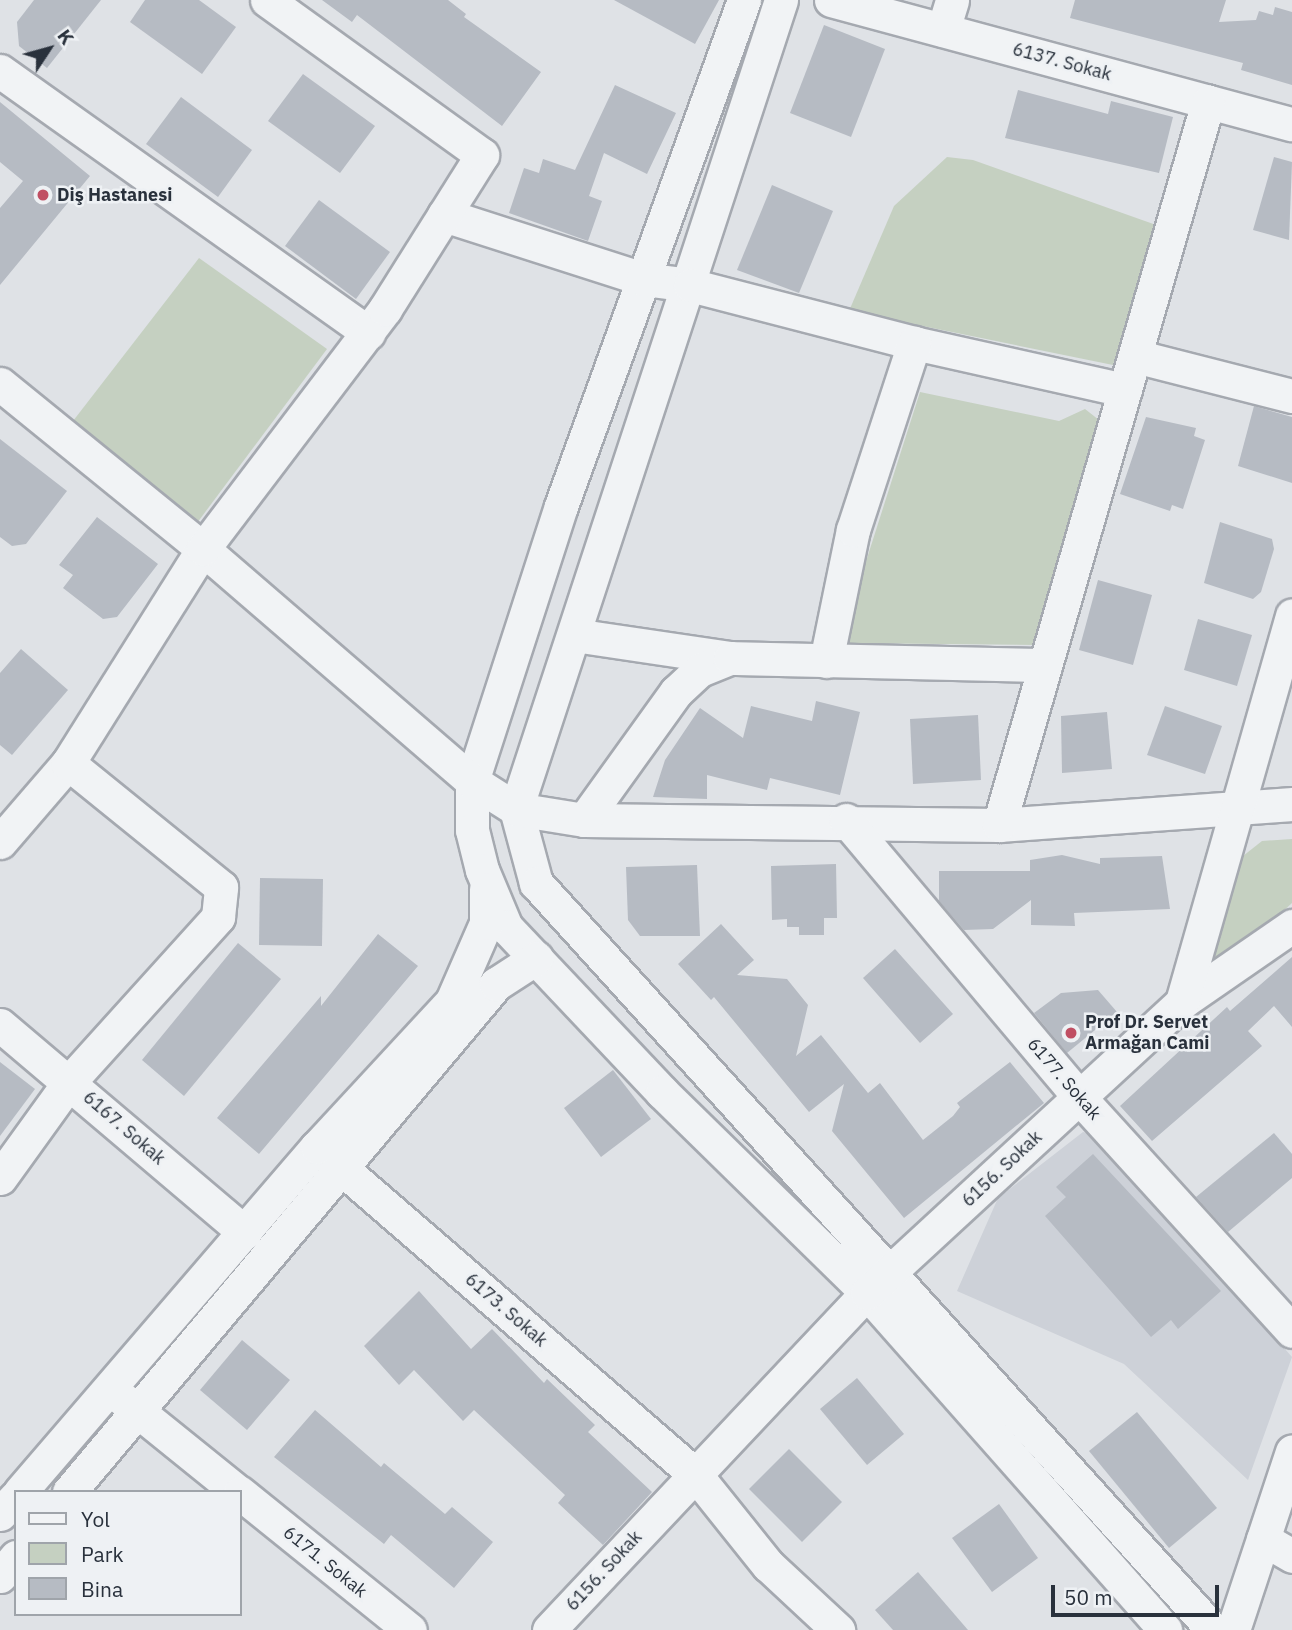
<!DOCTYPE html>
<html>
<head>
<meta charset="utf-8">
<style>
	body { margin:0 }
	#map { position:relative; width:1292px; height:1630px; overflow:hidden; background:#dfe2e6; font-family:"IBM Plex Sans",sans-serif }
	div>[style] { position:absolute }
	.built>* { inset:0; background:#cdd1d8 }
	.green>* { inset:0; background:#c5d0c1 }
	.building>* { inset:0; background:#b6bbc3 }
	.roads { filter:drop-shadow(2px 0 #a5a9b0) drop-shadow(-2px 0 #a5a9b0) drop-shadow(0 2px #a5a9b0) drop-shadow(0 -2px #a5a9b0) }
	.minor>* { height:33px; margin:-16.5px; padding:0 16.5px; transform-origin:16.5px; border-radius:16.5px; background:#f1f3f5 }
	.dots>* { width:19px; height:19px; translate:-50% -50%; box-sizing:border-box; border:4px solid #eef1f4; border-radius:50% }
	span { translate:-50% -50%; white-space:nowrap; text-align:center; line-height:1.15; -webkit-text-stroke:5px #eef1f4; paint-order:stroke }
	.street-label { font-size:18px; color:#29313c }
	.poi-label { font-size:18px; color:#29313c; font-weight:700 }
	.left { translate:0 -50%; text-align:left }
	.legend { position:absolute; left:14px; top:1490px; width:228px; height:126px; box-sizing:border-box; background:#eef1f4; border:2px solid #9fa4aa; margin:0; padding:9px 12px; list-style:none; font-size:21px; color:#29313c }
	.legend li { display:flex; align-items:center; gap:14px; height:35px }
	.legend b { width:35px; border:2px solid #9fa4aa }
	.north { position:absolute; left:14px; top:14px; width:70px; height:70px; -webkit-text-stroke:5px #eef1f4; paint-order:stroke; rotate:54deg; font-size:19px; font-weight:700; line-height:28px; text-align:center; color:#29313c }
	.north::after { content:''; display:block; margin:auto; width:24px; height:32px; background:#29313c; clip-path:polygon(50% 0,100% 100%,50% 72%,0 100%) }
	.scale { position:absolute; left:1051px; top:1585px; width:168px; height:32px; box-sizing:border-box; border:4px solid #29313c; border-top:0; padding-left:9px; font-size:21px; line-height:24px; white-space:nowrap; color:#29313c; -webkit-text-stroke:5px #eef1f4; paint-order:stroke }
</style>
</head>
<body>
<div id="map">
	<div class="built">
		<div style="clip-path:polygon(1083px 1132px,1096px 1135px,1292px 1357px,1248px 1480px,1124px 1364px,957px 1291px,998px 1198px)"></div>
	</div>
	<div class="green">
		<div style="clip-path:polygon(947px 157px,973px 160px,1159px 226px,1113px 365px,849px 311px,894px 206px)"></div>
		<div style="clip-path:polygon(199px 258px,327px 349px,197px 523px,73px 421px)"></div>
		<div style="clip-path:polygon(920px 392px,1059px 421px,1085px 409px,1099px 420px,1035px 645px,840px 643px)"></div>
		<div style="clip-path:polygon(1292px 839px,1292px 903px,1228px 962px,1207px 956px,1243px 856px,1262px 841px)"></div>
	</div>
	<div class="building">
		<div style="clip-path:polygon(34px 0,101px 0,47px 68px,19px 46px,17px 22px)"></div>
		<div style="clip-path:polygon(145px 0,199px 0,236px 27px,202px 74px,130px 22px)"></div>
		<div style="clip-path:polygon(322px 0,448px 0,466px 14px,464px 17px,541px 72px,502px 126px,357px 15px,352px 22px)"></div>
		<div style="clip-path:polygon(614px 0,719px 0,695px 44px)"></div>
		<div style="clip-path:polygon(1075px 0,1226px 0,1219px 22px,1256px 20px,1259px 11px,1273px 15px,1275px 7px,1292px 12px,1292px 85px,1241px 70px,1243px 63px,1070px 18px)"></div>
		<div style="clip-path:polygon(824px 25px,885px 49px,851px 137px,790px 113px)"></div>
		<div style="clip-path:polygon(303px 74px,375px 126px,340px 173px,268px 121px)"></div>
		<div style="clip-path:polygon(615px 85px,676px 113px,647px 174px,604px 153px,589px 196px,602px 201px,588px 241px,509px 213px,524px 168px,539px 173px,543px 159px,575px 170px)"></div>
		<div style="clip-path:polygon(1018px 90px,1108px 114px,1111px 101px,1173px 117px,1159px 173px,1005px 138px)"></div>
		<div style="clip-path:polygon(181px 97px,252px 150px,218px 197px,146px 144px)"></div>
		<div style="clip-path:polygon(0 102px,90px 176px,0 285px,0 208px,23px 181px,0 162px)"></div>
		<div style="clip-path:polygon(1274px 157px,1292px 162px,1289px 240px,1253px 230px)"></div>
		<div style="clip-path:polygon(772px 185px,833px 211px,799px 293px,737px 270px)"></div>
		<div style="clip-path:polygon(319px 200px,390px 252px,356px 299px,285px 246px)"></div>
		<div style="clip-path:polygon(1254px 406px,1292px 417px,1292px 483px,1238px 466px)"></div>
		<div style="clip-path:polygon(1146px 417px,1196px 428px,1194px 436px,1205px 440px,1183px 509px,1172px 505px,1170px 511px,1120px 494px)"></div>
		<div style="clip-path:polygon(0 439px,67px 491px,26px 544px,12px 546px,0 537px)"></div>
		<div style="clip-path:polygon(97px 517px,158px 564px,117px 617px,103px 619px,63px 588px,73px 575px,59px 565px)"></div>
		<div style="clip-path:polygon(1220px 522px,1272px 539px,1274px 549px,1261px 592px,1253px 599px,1204px 583px)"></div>
		<div style="clip-path:polygon(1098px 580px,1152px 595px,1133px 665px,1079px 650px)"></div>
		<div style="clip-path:polygon(1198px 619px,1252px 635px,1237px 686px,1184px 670px)"></div>
		<div style="clip-path:polygon(21px 649px,68px 690px,12px 755px,0 745px,0 673px)"></div>
		<div style="clip-path:polygon(816px 701px,860px 712px,840px 795px,770px 778px,767px 790px,707px 775px,707px 799px,653px 797px,665px 760px,700px 708px,743px 738px,751px 706px,812px 721px)"></div>
		<div style="clip-path:polygon(1165px 706px,1222px 726px,1205px 774px,1147px 755px)"></div>
		<div style="clip-path:polygon(1107px 712px,1112px 769px,1062px 773px,1061px 716px)"></div>
		<div style="clip-path:polygon(978px 715px,981px 780px,913px 784px,910px 719px)"></div>
		<div style="clip-path:polygon(1062px 855px,1100px 864px,1100px 858px,1162px 856px,1170px 909px,1074px 913px,1075px 926px,1031px 925px,1031px 900px,993px 929px,964px 930px,939px 901px,939px 871px,1030px 871px,1030px 860px)"></div>
		<div style="clip-path:polygon(836px 864px,837px 918px,824px 918px,824px 935px,799px 935px,799px 927px,787px 927px,787px 919px,772px 920px,771px 866px)"></div>
		<div style="clip-path:polygon(697px 865px,700px 936px,640px 936px,628px 920px,626px 867px)"></div>
		<div style="clip-path:polygon(260px 878px,323px 879px,322px 946px,259px 945px)"></div>
		<div style="clip-path:polygon(721px 924px,754px 960px,737px 975px,787px 979px,808px 1005px,796px 1056px,821px 1035px,868px 1093px,880px 1083px,923px 1140px,953px 1116px,960px 1107px,957px 1103px,1010px 1062px,1044px 1103px,904px 1218px,832px 1131px,844px 1084px,809px 1112px,714px 997px,711px 1000px,678px 964px)"></div>
		<div style="clip-path:polygon(378px 934px,418px 966px,259px 1154px,217px 1118px,321px 996px,321px 1006px)"></div>
		<div style="clip-path:polygon(238px 943px,281px 979px,184px 1096px,142px 1060px)"></div>
		<div style="clip-path:polygon(895px 949px,953px 1014px,920px 1043px,863px 978px)"></div>
		<div style="clip-path:polygon(1292px 957px,1292px 1027px,1274px 1006px,1248px 1031px,1262px 1046px,1152px 1141px,1120px 1106px,1227px 1007px,1230px 1011px)"></div>
		<div style="clip-path:polygon(1098px 990px,1117px 1012px,1067px 1053px,1034px 1013px,1061px 993px)"></div>
		<div style="clip-path:polygon(0 1062px,35px 1089px,0 1136px)"></div>
		<div style="clip-path:polygon(613px 1070px,651px 1119px,601px 1157px,564px 1108px)"></div>
		<div style="clip-path:polygon(1274px 1133px,1292px 1154px,1292px 1178px,1228px 1232px,1196px 1197px)"></div>
		<div style="clip-path:polygon(1093px 1154px,1221px 1291px,1178px 1329px,1171px 1320px,1151px 1337px,1045px 1216px,1066px 1197px,1056px 1187px)"></div>
		<div style="clip-path:polygon(419px 1291px,471px 1349px,492px 1329px,544px 1383px,547px 1379px,595px 1425px,588px 1432px,652px 1492px,603px 1545px,558px 1503px,565px 1495px,474px 1410px,463px 1421px,414px 1370px,399px 1385px,364px 1346px)"></div>
		<div style="clip-path:polygon(242px 1340px,290px 1380px,247px 1430px,200px 1390px)"></div>
		<div style="clip-path:polygon(857px 1378px,904px 1434px,867px 1465px,820px 1409px)"></div>
		<div style="clip-path:polygon(315px 1410px,381px 1467px,384px 1463px,445px 1514px,452px 1507px,493px 1542px,454px 1588px,391px 1535px,384px 1544px,274px 1457px)"></div>
		<div style="clip-path:polygon(1137px 1412px,1217px 1508px,1169px 1548px,1089px 1451px)"></div>
		<div style="clip-path:polygon(789px 1449px,842px 1502px,802px 1542px,749px 1489px)"></div>
		<div style="clip-path:polygon(999px 1504px,1038px 1558px,992px 1592px,952px 1538px)"></div>
		<div style="clip-path:polygon(918px 1572px,968px 1630px,893px 1630px,875px 1610px)"></div>
	</div>
	<div class="roads">
		<div class="minor">
			<div style="left:744px;top:0;width:538px;rotate:109.88deg"></div>
			<div style="left:561px;top:506px;width:289px;rotate:107.9deg"></div>
			<div style="left:472px;top:781px;width:49px;rotate:90deg"></div>
			<div style="left:472px;top:830px;width:41px;rotate:76deg"></div>
			<div style="left:482px;top:870px;width:62px;rotate:67.2deg"></div>
			<div style="left:506px;top:927px;width:227px;rotate:46.6deg"></div>
			<div style="left:662px;top:1092px;width:287px;rotate:44.4deg"></div>
			<div style="left:867px;top:1293px;width:450px;rotate:48.5deg"></div>
			<div style="left:781px;top:0;width:851px;rotate:108.14deg"></div>
			<div style="left:516px;top:809px;width:77px;rotate:74.9deg"></div>
			<div style="left:536px;top:883px;width:1008px;rotate:47.81deg"></div>
			<div style="left:831px;top:0;width:477px;rotate:15.1deg"></div>
			<div style="left:943px;top:30px;width:31px;rotate:-73deg"></div>
			<div style="left:0;top:71px;width:452px;rotate:35.4deg"></div>
			<div style="left:444px;top:215px;width:209px;rotate:17.8deg"></div>
			<div style="left:643px;top:279px;width:47px;rotate:7.3deg"></div>
			<div style="left:690px;top:285px;width:231px;rotate:14.5deg"></div>
			<div style="left:914px;top:343px;width:216px;rotate:12.6deg"></div>
			<div style="left:1135px;top:356px;width:162px;rotate:14.3deg"></div>
			<div style="left:0;top:384px;width:262px;rotate:39.1deg"></div>
			<div style="left:203px;top:549px;width:355px;rotate:40.8deg"></div>
			<div style="left:472px;top:781px;width:52px;rotate:32.5deg"></div>
			<div style="left:516px;top:809px;width:69px;rotate:9.2deg"></div>
			<div style="left:584px;top:820px;width:415px;rotate:0.7deg"></div>
			<div style="left:999px;top:825px;width:294px;rotate:-4.1deg"></div>
			<div style="left:574px;top:635px;width:158px;rotate:8.4deg"></div>
			<div style="left:826px;top:661px;width:134px;rotate:-78.4deg"></div>
			<div style="left:853px;top:530px;width:197px;rotate:-71.9deg"></div>
			<div style="left:584px;top:820px;width:158px;rotate:-54.3deg"></div>
			<div style="left:676px;top:692px;width:33px;rotate:-43deg"></div>
			<div style="left:700px;top:670px;width:32px;rotate:-22deg"></div>
			<div style="left:730px;top:658px;width:315px;rotate:1.3deg"></div>
			<div style="left:846px;top:820px;width:362px;rotate:49.9deg"></div>
			<div style="left:1079px;top:1097px;width:316px;rotate:47.7deg"></div>
			<div style="left:999px;top:825px;width:753px;rotate:-73.88deg"></div>
			<div style="left:0;top:842px;width:104px;rotate:-49.3deg"></div>
			<div style="left:68px;top:763px;width:253px;rotate:-57.8deg"></div>
			<div style="left:203px;top:549px;width:301px;rotate:-52.8deg"></div>
			<div style="left:385px;top:309px;width:182px;rotate:-57.8deg"></div>
			<div style="left:482px;top:155px;width:265px;rotate:-144.2deg"></div>
			<div style="left:1182px;top:1002px;width:134px;rotate:-34.6deg"></div>
			<div style="left:0;top:1025px;width:321px;rotate:40.3deg"></div>
			<div style="left:317px;top:1147px;width:500px;rotate:40.9deg"></div>
			<div style="left:695px;top:1474px;width:117px;rotate:51.3deg"></div>
			<div style="left:768px;top:1565px;width:96px;rotate:42.9deg"></div>
			<div style="left:0;top:1178px;width:120px;rotate:-54.2deg"></div>
			<div style="left:70px;top:1081px;width:221px;rotate:-47.9deg"></div>
			<div style="left:218px;top:917px;width:30px;rotate:-84deg"></div>
			<div style="left:221px;top:887px;width:197px;rotate:-141deg"></div>
			<div style="left:119px;top:1396px;width:153px;rotate:38.9deg"></div>
			<div style="left:20px;top:1492px;width:455px;rotate:-49.3deg"></div>
			<div style="left:317px;top:1147px;width:199px;rotate:-47.2deg"></div>
			<div style="left:452px;top:1001px;width:85px;rotate:-66.4deg"></div>
			<div style="left:486px;top:923px;width:34px;rotate:-90deg"></div>
			<div style="left:69px;top:1492px;width:664px;rotate:-49.95deg"></div>
			<div style="left:496px;top:984px;width:48px;rotate:-33deg"></div>
			<div style="left:240px;top:1493px;width:218px;rotate:38.9deg"></div>
			<div style="left:0;top:1514px;width:23px;rotate:-47deg"></div>
			<div style="left:1263px;top:1539px;width:34px;rotate:30deg"></div>
			<div style="left:0;top:1576px;width:25px;rotate:-50deg"></div>
			<div style="left:549px;top:1630px;width:463px;rotate:-46.7deg"></div>
			<div style="left:867px;top:1293px;width:429px;rotate:-42.7deg"></div>
			<div style="left:1182px;top:1002px;width:402px;rotate:-74.1deg"></div>
			<div style="left:1233px;top:1630px;width:188px;rotate:-71.7deg"></div>
		</div>
	</div>
	<div class="dots">
		<div style="left:43px;top:195px;background:#c04f63"></div>
		<div style="left:1071px;top:1033px;background:#c04f63"></div>
	</div>
	<div class="street-label">
		<span style="left:1062px;top:62px;rotate:15deg">6137. Sokak</span>
		<span style="left:1064px;top:1079px;rotate:49deg">6177. Sokak</span>
		<span style="left:124px;top:1128px;rotate:41deg">6167. Sokak</span>
		<span style="left:1002px;top:1169px;rotate:-43deg">6156. Sokak</span>
		<span style="left:506px;top:1310px;rotate:41deg">6173. Sokak</span>
		<span style="left:325px;top:1562px;rotate:39deg">6171. Sokak</span>
		<span style="left:604px;top:1571px;rotate:-47deg">6156. Sokak</span>
	</div>
	<div class="poi-label">
		<span class="left" style="left:57px;top:195px">Diş Hastanesi</span>
		<span class="left" style="left:1085px;top:1033px">Prof Dr. Servet<br>Armağan Cami</span>
	</div>
	<ul class="legend">
	<li><b style="height:9px;background:#f1f3f5"></b>Yol</li>
	<li><b style="height:19px;background:#c5d0c1"></b>Park</li>
	<li><b style="height:19px;background:#b6bbc3"></b>Bina</li>
	</ul>
	<div class="north">K</div>
	<div class="scale">50 m</div>
</div>
</body>
</html>
